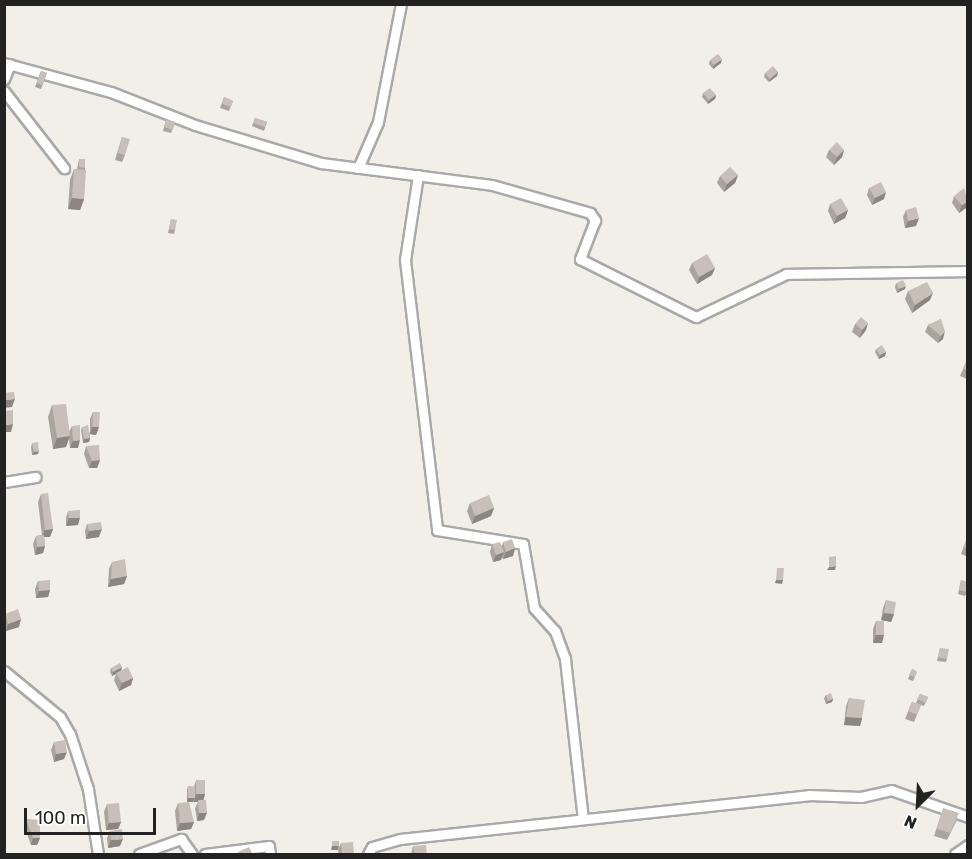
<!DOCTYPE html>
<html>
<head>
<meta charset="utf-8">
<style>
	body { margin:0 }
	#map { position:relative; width:972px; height:859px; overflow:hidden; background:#f2efe9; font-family:Rubik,sans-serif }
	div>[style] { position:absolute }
	.roads { filter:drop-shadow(2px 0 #a9a9a9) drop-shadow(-2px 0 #a9a9a9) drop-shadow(0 2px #a9a9a9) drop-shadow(0 -2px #a9a9a9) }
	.street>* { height:9px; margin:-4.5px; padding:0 4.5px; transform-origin:4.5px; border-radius:4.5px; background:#fff }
	.wall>* { inset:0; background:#aba49e }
	.shaded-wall>* { inset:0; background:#8b8681 }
	.building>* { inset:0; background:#c7bfb8 }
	span { translate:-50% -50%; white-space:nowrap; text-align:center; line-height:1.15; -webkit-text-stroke:4.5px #fff; paint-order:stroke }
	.frame { position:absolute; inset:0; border:6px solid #222; pointer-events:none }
	.north { position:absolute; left:888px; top:775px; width:60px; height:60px; -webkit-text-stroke:4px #fff; paint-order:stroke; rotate:204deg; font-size:16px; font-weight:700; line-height:24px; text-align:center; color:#222 }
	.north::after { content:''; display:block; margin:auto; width:21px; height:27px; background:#222; clip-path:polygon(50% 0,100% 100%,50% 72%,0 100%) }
	.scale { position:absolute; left:24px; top:808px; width:132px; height:27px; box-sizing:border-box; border:3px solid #222; border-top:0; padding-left:8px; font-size:18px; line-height:21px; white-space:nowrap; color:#222; -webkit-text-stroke:4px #fff; paint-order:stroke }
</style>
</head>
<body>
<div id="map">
	<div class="roads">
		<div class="street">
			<div style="left:4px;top:63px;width:111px;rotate:15.2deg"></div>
			<div style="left:111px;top:92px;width:90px;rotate:21.4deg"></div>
			<div style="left:195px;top:125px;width:132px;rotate:16.8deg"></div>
			<div style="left:321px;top:163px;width:172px;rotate:7.3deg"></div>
			<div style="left:492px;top:185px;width:102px;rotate:15.9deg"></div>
			<div style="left:590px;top:213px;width:9px;rotate:54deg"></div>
			<div style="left:595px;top:220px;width:42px;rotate:111deg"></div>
			<div style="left:580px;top:259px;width:130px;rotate:26.6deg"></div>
			<div style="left:696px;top:317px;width:100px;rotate:-25.5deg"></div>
			<div style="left:786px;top:274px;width:182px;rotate:-0.9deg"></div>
			<div style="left:4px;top:79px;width:16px;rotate:-68deg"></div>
			<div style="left:4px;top:91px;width:98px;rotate:52.1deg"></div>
			<div style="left:358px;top:168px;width:50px;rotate:-66.5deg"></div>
			<div style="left:378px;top:122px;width:120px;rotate:-79deg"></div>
			<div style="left:418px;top:175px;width:86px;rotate:98.7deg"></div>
			<div style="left:405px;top:260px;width:272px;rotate:83.2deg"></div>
			<div style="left:437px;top:530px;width:87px;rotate:9.2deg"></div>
			<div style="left:523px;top:544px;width:65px;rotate:80.2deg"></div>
			<div style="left:534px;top:608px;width:31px;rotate:48deg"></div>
			<div style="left:555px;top:631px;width:30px;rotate:70deg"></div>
			<div style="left:565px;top:659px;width:161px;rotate:83.6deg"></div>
			<div style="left:4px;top:482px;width:32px;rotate:-9deg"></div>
			<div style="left:4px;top:671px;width:72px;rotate:39.4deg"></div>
			<div style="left:60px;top:717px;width:20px;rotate:60deg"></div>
			<div style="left:70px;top:734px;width:58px;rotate:71.9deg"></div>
			<div style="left:88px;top:789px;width:66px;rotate:81.3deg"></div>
			<div style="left:139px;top:854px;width:45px;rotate:-19.7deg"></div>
			<div style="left:181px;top:839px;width:19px;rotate:54deg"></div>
			<div style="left:205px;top:854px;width:64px;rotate:-7.1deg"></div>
			<div style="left:269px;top:846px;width:8px;rotate:83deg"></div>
			<div style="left:368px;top:854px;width:8px;rotate:-60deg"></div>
			<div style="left:372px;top:847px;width:29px;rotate:-16deg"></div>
			<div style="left:400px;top:839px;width:411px;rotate:-6.1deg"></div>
			<div style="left:809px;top:795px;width:52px;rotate:2.2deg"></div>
			<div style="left:861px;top:797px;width:31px;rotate:-13deg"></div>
			<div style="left:891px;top:790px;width:82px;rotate:19.3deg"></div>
			<div style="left:955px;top:854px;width:16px;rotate:-35deg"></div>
		</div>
	</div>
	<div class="wall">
		<div style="clip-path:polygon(710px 60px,721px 63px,713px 69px,709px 64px)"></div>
		<div style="clip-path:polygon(41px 71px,47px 73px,41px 89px,35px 87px)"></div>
		<div style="clip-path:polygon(778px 72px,777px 76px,769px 82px,764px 77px,765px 73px)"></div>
		<div style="clip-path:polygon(703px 93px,716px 95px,715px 99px,708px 104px,702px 97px)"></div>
		<div style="clip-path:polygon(224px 97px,233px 101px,229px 111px,220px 108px)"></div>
		<div style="clip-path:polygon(255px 118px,267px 122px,264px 131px,252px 126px)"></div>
		<div style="clip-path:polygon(166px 120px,175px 122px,171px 133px,163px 131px)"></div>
		<div style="clip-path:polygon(122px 137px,125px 155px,122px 162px,115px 160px)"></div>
		<div style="clip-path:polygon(829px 150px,844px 150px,842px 157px,834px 165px,826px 157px)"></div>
		<div style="clip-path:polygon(79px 159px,85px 168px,84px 199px,80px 210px,68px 209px,70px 180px,74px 169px,77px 169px)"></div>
		<div style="clip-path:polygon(738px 175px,735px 183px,724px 192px,717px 183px,720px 176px)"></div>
		<div style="clip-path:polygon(869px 188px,884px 199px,872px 205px,867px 195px)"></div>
		<div style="clip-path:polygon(954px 196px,966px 208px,959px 213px,952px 203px)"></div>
		<div style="clip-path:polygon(830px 204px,848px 210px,845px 218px,834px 224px,828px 211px)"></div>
		<div style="clip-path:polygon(906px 210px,916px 226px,905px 228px,903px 217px)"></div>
		<div style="clip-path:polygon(171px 219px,175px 230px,174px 234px,168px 233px)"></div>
		<div style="clip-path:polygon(692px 263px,715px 268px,712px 275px,697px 284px,689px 270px)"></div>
		<div style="clip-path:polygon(896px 283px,905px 289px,897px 293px,895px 287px)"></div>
		<div style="clip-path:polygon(908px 291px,930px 300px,912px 313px,905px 299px)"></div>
		<div style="clip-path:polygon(941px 319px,943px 339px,938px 343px,925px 332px,928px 325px)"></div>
		<div style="clip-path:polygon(855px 324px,866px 330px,860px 338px,852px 332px)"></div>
		<div style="clip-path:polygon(876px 349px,886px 352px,885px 356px,879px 359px,875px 352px)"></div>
		<div style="clip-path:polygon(968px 358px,968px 378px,967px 379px,960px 376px)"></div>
		<div style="clip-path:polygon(52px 405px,69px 432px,72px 426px,78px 448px,70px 448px,69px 438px,66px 447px,53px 449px,48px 417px)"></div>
		<div style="clip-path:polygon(93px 412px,99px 427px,96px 435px,90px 434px,90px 438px,89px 442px,83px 443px,81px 430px,82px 427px,90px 433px,90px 419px)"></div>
		<div style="clip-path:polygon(32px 443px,38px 454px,32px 455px,31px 447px)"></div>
		<div style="clip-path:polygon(86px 446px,100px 460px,97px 468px,89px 468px,84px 454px)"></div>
		<div style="clip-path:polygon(41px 494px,53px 529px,50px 537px,44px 537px,45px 546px,43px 553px,35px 555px,33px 544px,36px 536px,42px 535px,38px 502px)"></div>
		<div style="clip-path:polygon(470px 503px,494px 508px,491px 516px,472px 524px,467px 511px)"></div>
		<div style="clip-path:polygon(68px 511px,78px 525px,66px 526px,66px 518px)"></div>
		<div style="clip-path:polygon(87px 524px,99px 537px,86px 539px,85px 531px)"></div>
		<div style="clip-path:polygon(968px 536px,968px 557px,961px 554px)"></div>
		<div style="clip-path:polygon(503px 542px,515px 548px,513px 556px,503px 559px,502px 557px,501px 560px,493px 562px,490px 552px,492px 544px,502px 546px)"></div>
		<div style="clip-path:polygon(112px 562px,127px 576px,124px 584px,108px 587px,109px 569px)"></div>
		<div style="clip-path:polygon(961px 580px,967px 592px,965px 596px,958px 594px)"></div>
		<div style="clip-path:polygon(38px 581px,50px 590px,48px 597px,36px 598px,35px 589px)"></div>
		<div style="clip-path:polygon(886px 600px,894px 614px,891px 622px,881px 620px,883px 608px)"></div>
		<div style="clip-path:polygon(5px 614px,19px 627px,6px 631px,4px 628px)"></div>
		<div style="clip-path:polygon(876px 621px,882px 643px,873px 643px,873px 629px)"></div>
		<div style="clip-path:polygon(940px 648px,947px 659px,946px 662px,937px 661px)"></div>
		<div style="clip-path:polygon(122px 667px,121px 670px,133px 678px,131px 685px,119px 691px,114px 680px,116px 674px,112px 676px,110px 672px,111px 668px)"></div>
		<div style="clip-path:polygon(912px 669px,917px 672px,913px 681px,908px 679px)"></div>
		<div style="clip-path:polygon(920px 694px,928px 697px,924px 706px,916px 703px)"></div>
		<div style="clip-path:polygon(826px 695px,833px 699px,832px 702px,826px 704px,824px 698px)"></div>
		<div style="clip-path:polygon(849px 698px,862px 718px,860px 726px,844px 725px,846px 706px)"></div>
		<div style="clip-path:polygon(912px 702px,921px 705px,914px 722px,905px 719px)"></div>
		<div style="clip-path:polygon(54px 742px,64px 759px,54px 762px,51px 750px)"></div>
		<div style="clip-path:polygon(196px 780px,205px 794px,203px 800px,204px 820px,197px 821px,195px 808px,198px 802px,194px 802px,194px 801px,193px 802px,187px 802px,187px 790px,188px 786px,194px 787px)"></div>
		<div style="clip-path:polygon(178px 803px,194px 822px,191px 829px,177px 831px,175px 811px)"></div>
		<div style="clip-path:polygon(107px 804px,121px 822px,118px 829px,106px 830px,104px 812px)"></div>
		<div style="clip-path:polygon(941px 815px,957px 820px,947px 840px,934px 836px)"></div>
		<div style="clip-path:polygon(26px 819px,40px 838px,37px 845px,31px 845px,24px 826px)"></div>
		<div style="clip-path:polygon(110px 831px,120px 846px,108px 848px,107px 838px)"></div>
		<div style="clip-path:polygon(341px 843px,354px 855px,339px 855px,338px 850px)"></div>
		<div style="clip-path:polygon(413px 846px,427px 855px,411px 855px)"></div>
	</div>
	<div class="shaded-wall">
		<div style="clip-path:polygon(722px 59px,721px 63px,713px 69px,714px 65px)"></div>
		<div style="clip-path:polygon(778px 72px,777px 76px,769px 82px,770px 79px)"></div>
		<div style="clip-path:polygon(716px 95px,715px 99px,708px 104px,709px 100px)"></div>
		<div style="clip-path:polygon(844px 150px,842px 157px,834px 165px,837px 157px)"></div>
		<div style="clip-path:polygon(738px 175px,735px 183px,724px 192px,727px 184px)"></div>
		<div style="clip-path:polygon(886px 192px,884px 199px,872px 205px,875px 198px)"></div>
		<div style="clip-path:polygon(72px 198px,84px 199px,80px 210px,68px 209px)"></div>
		<div style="clip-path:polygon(968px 201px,966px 208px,959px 213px,962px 205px)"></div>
		<div style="clip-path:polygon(848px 210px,845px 218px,834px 224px,837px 216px)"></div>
		<div style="clip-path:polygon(919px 218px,916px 226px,905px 228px,908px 221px)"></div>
		<div style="clip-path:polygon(715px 268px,712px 275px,697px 284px,699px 277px)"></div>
		<div style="clip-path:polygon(906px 286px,905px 289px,897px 293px,899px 289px)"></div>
		<div style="clip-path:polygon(933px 293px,930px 300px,912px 313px,915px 305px)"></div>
		<div style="clip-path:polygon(868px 323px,866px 330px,860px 338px,862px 330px)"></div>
		<div style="clip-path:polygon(945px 331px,943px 339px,938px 343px,941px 336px)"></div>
		<div style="clip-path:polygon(886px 352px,885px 356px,879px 359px,880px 355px)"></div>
		<div style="clip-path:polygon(15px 399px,12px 407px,4px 408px,4px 400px)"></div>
		<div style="clip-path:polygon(13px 424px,11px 432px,4px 432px,4px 425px)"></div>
		<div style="clip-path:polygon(92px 427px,99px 427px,96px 435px,90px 434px)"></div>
		<div style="clip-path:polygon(70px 436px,66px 447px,53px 449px,57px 438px)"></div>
		<div style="clip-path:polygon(90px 438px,89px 442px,83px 443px,84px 439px)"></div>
		<div style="clip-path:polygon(80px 440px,78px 448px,70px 448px,73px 441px)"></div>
		<div style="clip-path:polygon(39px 451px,38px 454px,32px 455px,34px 452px)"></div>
		<div style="clip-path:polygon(100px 460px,97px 468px,89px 468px,92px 461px)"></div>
		<div style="clip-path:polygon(494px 508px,491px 516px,472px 524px,475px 516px)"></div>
		<div style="clip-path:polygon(69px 518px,80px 518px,78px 525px,66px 526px)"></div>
		<div style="clip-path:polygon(53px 529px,50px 537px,42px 537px,45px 530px)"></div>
		<div style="clip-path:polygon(102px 529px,99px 537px,86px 539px,89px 531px)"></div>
		<div style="clip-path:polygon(45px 546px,43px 553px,35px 555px,37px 547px)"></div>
		<div style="clip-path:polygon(515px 548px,513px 556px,503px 559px,506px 552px)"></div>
		<div style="clip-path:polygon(504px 552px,501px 560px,493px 562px,496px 555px)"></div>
		<div style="clip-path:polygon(836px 566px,835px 570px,827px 570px,829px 567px)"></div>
		<div style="clip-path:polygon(127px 576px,124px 584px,108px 587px,111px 579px)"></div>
		<div style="clip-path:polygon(776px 580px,783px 580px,782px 584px,775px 583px)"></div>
		<div style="clip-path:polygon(50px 590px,48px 597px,36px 598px,39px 591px)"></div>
		<div style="clip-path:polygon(884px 613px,894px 614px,891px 622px,881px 620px)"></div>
		<div style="clip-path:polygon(21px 619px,19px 627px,6px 631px,8px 624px)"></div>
		<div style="clip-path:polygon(876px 635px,884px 635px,882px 643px,873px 643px)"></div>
		<div style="clip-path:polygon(122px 667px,121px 671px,112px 676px,113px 672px)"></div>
		<div style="clip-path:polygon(133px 678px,131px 685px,119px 691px,122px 683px)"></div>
		<div style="clip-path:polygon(833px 699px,832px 702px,826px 704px,828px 701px)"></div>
		<div style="clip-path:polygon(846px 717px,862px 718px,860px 726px,844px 725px)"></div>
		<div style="clip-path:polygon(67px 752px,64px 759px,54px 762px,56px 754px)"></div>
		<div style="clip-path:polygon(196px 794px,205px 794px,203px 802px,194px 802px)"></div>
		<div style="clip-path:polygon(188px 798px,195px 798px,193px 802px,187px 802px)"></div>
		<div style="clip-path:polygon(199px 813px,207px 813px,204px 820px,197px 821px)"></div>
		<div style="clip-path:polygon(121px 822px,118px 829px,106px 830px,109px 823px)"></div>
		<div style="clip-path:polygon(194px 822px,191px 829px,177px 831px,180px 823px)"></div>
		<div style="clip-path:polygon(33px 838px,40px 838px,37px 845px,31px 845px)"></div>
		<div style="clip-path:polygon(123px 839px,120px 846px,108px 848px,111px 840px)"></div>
		<div style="clip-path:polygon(332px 846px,339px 846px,338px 850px,331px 850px)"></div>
	</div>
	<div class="building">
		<div style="clip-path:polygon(718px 54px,722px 59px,714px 65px,710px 60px)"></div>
		<div style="clip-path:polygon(773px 66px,778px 72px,770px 79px,765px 73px)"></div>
		<div style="clip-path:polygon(41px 71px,47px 73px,42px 85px,37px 83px)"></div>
		<div style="clip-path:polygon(710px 88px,716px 95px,709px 100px,703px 93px)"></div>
		<div style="clip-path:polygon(224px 97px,233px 101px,231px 107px,222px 104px)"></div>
		<div style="clip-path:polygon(255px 118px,267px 122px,265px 127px,253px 123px)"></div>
		<div style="clip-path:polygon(166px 120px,175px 122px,173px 130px,164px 127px)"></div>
		<div style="clip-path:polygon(122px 137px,130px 139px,125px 155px,118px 153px)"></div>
		<div style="clip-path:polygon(837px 142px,844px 150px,837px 157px,829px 150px)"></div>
		<div style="clip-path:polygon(79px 159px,85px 159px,85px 168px,79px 167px)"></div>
		<div style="clip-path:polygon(730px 167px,738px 175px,727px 184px,720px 176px)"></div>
		<div style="clip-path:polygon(74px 169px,86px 170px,84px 199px,72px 198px)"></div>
		<div style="clip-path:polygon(881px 182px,886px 192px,875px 198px,869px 188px)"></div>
		<div style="clip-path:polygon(964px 188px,968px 201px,962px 205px,954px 196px)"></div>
		<div style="clip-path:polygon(841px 198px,848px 210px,837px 216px,830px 204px)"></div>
		<div style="clip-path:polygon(916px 207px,919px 218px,908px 221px,906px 210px)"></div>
		<div style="clip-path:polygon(171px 219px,177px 220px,175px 230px,169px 229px)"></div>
		<div style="clip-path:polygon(707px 254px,715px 268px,699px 277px,692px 263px)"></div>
		<div style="clip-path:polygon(903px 280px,906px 286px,899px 289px,896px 283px)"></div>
		<div style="clip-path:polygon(927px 282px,933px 293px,915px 305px,908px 291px)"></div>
		<div style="clip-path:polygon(861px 317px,868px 323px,862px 330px,855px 324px)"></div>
		<div style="clip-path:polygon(941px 319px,945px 331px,941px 336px,928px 325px)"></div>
		<div style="clip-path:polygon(882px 345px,886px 352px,880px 355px,876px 349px)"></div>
		<div style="clip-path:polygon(968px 358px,968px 371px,963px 368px)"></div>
		<div style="clip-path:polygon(14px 392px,15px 399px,4px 400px,4px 393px)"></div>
		<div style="clip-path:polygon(66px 404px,70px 436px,57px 438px,52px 405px)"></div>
		<div style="clip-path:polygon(13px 410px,13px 424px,4px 425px,4px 411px)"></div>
		<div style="clip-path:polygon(93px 412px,100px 412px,99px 427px,92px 427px)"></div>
		<div style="clip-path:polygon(80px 425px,80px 440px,73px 441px,72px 426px)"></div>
		<div style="clip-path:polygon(88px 425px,90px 438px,84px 439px,82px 427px)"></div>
		<div style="clip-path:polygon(38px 442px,39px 451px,34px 452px,32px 443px)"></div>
		<div style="clip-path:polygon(99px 445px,100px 460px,92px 461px,86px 446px)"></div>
		<div style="clip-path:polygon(48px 493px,53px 529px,45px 530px,41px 494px)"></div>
		<div style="clip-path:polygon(489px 495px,494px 508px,475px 516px,470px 503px)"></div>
		<div style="clip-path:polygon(80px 510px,80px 518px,69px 518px,68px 511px)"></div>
		<div style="clip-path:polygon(101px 522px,102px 529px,89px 531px,87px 524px)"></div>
		<div style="clip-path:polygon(44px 535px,45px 546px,37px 547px,36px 536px)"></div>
		<div style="clip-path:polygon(968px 536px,968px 548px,963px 547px)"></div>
		<div style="clip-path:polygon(512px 539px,515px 548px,506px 552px,503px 542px)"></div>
		<div style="clip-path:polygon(500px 542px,504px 552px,496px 555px,492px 544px)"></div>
		<div style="clip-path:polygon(836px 556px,836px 566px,829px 567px,829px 557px)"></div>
		<div style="clip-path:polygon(125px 559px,127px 576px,111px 579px,112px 562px)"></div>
		<div style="clip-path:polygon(777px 568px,784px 568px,783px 580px,776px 580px)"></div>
		<div style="clip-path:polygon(50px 580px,50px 590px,39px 591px,38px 581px)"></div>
		<div style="clip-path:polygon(961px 580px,968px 582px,967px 592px,959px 590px)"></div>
		<div style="clip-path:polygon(886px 600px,896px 602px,894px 614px,884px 613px)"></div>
		<div style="clip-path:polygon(18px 609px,21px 619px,8px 624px,5px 614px)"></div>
		<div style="clip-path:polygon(876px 621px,884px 621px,884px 635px,876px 635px)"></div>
		<div style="clip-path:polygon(940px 648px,949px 649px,947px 659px,938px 657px)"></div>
		<div style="clip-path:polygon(120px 663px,122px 667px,113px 672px,111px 668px)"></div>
		<div style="clip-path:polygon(128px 667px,133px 678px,122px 683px,116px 673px)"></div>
		<div style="clip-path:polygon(912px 669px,917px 672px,915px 677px,909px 675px)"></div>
		<div style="clip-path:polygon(831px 693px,833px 699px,828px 701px,826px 695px)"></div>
		<div style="clip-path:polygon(920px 694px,928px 697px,926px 703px,917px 699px)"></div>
		<div style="clip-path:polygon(849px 698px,865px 700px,862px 718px,846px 717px)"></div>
		<div style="clip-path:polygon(912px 702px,921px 705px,917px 715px,908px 711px)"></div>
		<div style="clip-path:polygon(65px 740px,67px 752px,56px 754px,54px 742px)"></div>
		<div style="clip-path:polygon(196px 780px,205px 780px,205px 794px,196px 794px)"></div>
		<div style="clip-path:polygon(188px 786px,195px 787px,195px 798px,188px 798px)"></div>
		<div style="clip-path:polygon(198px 800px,206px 800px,207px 813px,199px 813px)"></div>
		<div style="clip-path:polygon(189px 802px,194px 822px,180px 823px,178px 803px)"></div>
		<div style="clip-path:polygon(119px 803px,121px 822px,109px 823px,107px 804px)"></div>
		<div style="clip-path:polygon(943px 808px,959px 813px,950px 833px,937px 829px)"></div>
		<div style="clip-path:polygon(26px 819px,40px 820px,40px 838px,33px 838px)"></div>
		<div style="clip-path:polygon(122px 829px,123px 839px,111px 840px,110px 831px)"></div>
		<div style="clip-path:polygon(332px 841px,339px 841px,339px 846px,332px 846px)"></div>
		<div style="clip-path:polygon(353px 842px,354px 853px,342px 854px,341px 843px)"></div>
		<div style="clip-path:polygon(426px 845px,427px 855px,415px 855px,413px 846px)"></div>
		<div style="clip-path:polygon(249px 847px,253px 855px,239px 855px,238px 852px)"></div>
	</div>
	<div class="frame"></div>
	<div class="north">N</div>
	<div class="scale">100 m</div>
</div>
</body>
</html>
